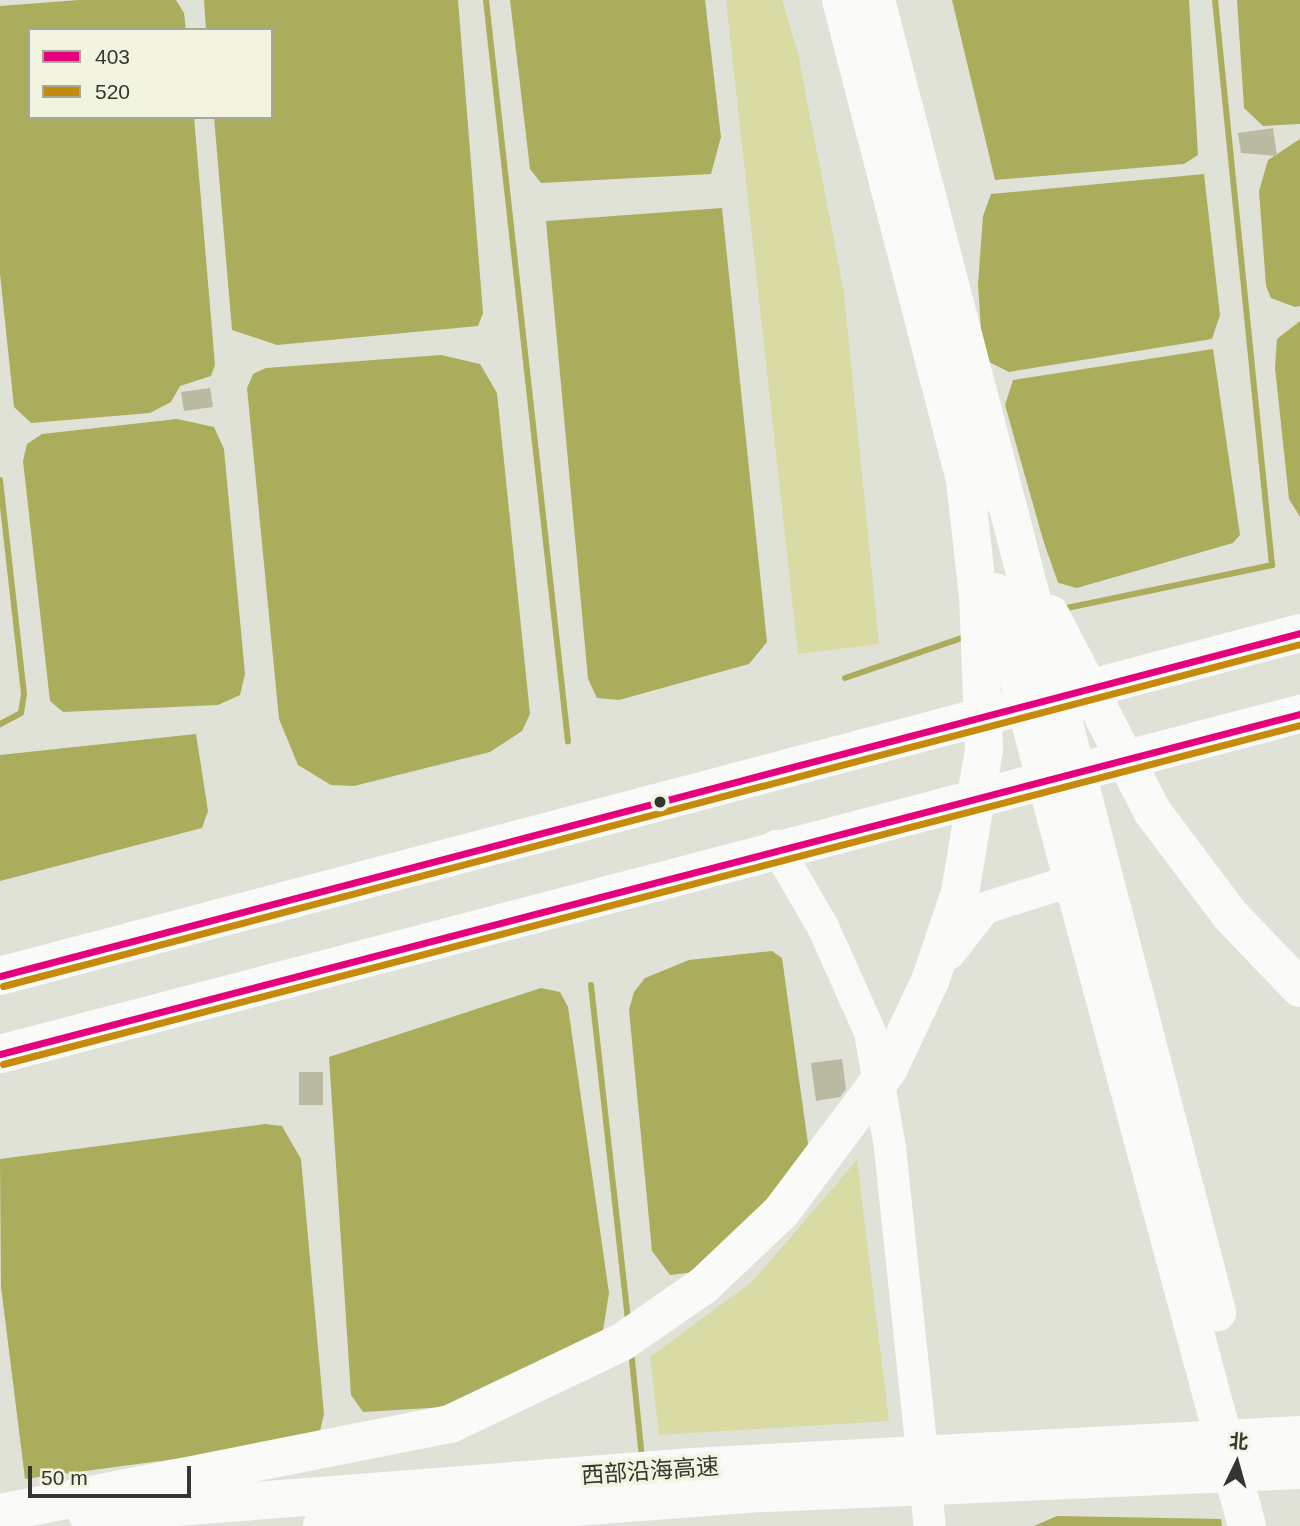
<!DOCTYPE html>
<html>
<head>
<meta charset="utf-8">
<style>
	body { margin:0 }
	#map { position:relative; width:1300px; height:1526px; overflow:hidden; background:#e1e2d7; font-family:Arial,"Noto Sans SC",sans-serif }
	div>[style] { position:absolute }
	.green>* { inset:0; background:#d9dba5 }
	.water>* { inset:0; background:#aaae5c }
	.pier>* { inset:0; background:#e1e2d7 }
	.stream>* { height:6px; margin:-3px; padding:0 3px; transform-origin:3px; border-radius:3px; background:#aaae5c }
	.building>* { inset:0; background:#b9baa1 }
	.minor>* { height:32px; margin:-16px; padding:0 16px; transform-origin:16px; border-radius:16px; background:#fafbf9 }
	.highway>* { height:38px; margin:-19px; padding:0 19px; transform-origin:19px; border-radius:19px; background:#fafbf9 }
	.bus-1>* { height:7px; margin:-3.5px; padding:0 3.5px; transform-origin:3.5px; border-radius:3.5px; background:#e5007d }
	.bus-2>* { height:7px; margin:-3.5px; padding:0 3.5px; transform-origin:3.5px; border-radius:3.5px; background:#c68a0c }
	.dots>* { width:19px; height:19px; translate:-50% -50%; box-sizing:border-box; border:4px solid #f2f4e0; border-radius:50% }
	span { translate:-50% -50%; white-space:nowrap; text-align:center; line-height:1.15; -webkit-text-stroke:7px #f2f4e0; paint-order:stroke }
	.street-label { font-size:23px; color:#35362e }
	.legend { position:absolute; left:28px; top:28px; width:245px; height:91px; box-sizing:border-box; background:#f2f4e0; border:2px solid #a6a899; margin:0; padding:9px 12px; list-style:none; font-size:21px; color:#35362e }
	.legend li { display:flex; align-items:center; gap:14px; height:35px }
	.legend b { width:35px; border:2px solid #a6a899 }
	.north { position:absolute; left:1202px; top:1428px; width:70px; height:70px; -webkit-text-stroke:5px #f2f4e0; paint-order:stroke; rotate:5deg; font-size:19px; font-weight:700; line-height:28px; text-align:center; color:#35362e }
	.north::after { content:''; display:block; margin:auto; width:24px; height:32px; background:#35362e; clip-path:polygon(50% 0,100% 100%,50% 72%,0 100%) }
	.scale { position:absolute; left:28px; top:1466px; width:163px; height:32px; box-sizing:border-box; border:4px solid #35362e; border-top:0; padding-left:9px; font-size:21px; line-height:24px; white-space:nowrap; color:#35362e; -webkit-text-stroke:5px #f2f4e0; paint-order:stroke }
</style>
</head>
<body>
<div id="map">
	<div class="green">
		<div style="clip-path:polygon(726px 0,782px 0,798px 53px,844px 293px,879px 644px,798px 654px)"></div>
		<div style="clip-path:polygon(857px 1160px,889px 1421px,659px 1435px,650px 1357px,752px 1282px)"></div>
	</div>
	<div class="water">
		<div style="clip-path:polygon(79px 0,176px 0,184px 13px,186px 30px,30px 30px,30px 117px,194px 117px,215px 365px,211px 376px,180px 386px,171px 402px,150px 413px,31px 423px,14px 407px,0 274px,0 6px)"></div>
		<div style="clip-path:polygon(204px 0,458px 0,483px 313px,478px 326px,277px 345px,232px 330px,214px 117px,271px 117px,271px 30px,206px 30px)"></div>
		<div style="clip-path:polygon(510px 0,705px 0,721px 137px,711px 174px,541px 183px,530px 169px)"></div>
		<div style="clip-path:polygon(952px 0,1189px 0,1198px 155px,1184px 164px,995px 180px)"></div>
		<div style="clip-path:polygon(1237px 0,1300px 0,1300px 124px,1263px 126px,1244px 108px)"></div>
		<div style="clip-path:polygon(1300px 139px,1300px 306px,1295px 307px,1271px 298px,1266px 286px,1259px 191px,1268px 160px)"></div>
		<div style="clip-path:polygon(1204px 174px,1220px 315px,1212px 339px,1009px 372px,983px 359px,978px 285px,983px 216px,991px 194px)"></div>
		<div style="clip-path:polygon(722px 208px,767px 642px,749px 664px,619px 700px,597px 698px,588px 679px,546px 221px)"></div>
		<div style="clip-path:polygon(1300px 321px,1300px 517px,1289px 499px,1275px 368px,1277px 339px)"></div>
		<div style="clip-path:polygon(1213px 349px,1240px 535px,1233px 543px,1077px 588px,1055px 582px,1005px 405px,1013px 380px)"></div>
		<div style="clip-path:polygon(441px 355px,480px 364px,497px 393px,530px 714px,522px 731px,490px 752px,354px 786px,331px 785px,298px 765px,279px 719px,247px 388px,253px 374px,266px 368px)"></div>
		<div style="clip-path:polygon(177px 419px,214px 427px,224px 449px,245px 674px,240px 695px,218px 705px,63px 712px,50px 701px,23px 461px,27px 444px,42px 434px)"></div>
		<div style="clip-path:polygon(196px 734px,208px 811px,202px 828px,0 881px,0 755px)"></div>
		<div style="clip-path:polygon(772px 951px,782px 958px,811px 1165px,713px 1270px,670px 1275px,652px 1251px,629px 1010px,634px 992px,645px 978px,689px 960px)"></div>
		<div style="clip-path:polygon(541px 988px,560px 992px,568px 1007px,609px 1293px,602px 1337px,463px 1406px,363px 1412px,351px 1395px,329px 1057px)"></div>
		<div style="clip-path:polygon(265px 1124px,282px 1126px,301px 1159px,324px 1414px,318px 1440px,25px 1479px,1px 1287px,0 1159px)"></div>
		<div style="clip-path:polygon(1057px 1516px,1221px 1519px,1222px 1526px,1034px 1526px)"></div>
	</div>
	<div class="pier">
		<div style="clip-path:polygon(1021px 478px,1022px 481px,1060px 588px,1047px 576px)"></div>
	</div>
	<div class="stream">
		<div style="left:486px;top:0;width:746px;rotate:83.69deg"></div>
		<div style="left:0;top:480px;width:215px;rotate:83.6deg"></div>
		<div style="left:24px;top:694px;width:19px;rotate:99deg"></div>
		<div style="left:21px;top:713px;width:24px;rotate:152deg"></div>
		<div style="left:1062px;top:609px;width:215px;rotate:-11.8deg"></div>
		<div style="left:1272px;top:565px;width:568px;rotate:-95.76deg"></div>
		<div style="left:845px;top:678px;width:130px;rotate:-18.9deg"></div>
		<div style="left:591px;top:985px;width:339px;rotate:83.7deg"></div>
		<div style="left:631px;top:1350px;width:109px;rotate:84.2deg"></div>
	</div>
	<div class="building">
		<div style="clip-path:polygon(1273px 128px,1277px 156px,1241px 153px,1238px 133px)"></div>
		<div style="clip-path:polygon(210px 388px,213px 407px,184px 411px,181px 392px)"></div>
		<div style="clip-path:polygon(842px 1059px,846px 1089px,840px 1097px,816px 1101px,811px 1063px)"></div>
		<div style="clip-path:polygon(299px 1072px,323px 1072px,323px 1105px,299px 1105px)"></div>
	</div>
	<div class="minor">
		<div style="left:776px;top:846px;width:94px;rotate:59.9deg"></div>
		<div style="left:823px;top:927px;width:115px;rotate:65.9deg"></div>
		<div style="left:870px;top:1032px;width:118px;rotate:80.2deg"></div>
		<div style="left:890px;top:1148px;width:380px;rotate:84deg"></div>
		<div style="left:949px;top:954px;width:58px;rotate:-52deg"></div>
		<div style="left:985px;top:908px;width:116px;rotate:-17.5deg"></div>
	</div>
	<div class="highway">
		<div style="left:841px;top:0;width:520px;rotate:75.51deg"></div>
		<div style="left:876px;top:0;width:1356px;rotate:75.43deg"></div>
		<div style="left:995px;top:592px;width:967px;rotate:74.9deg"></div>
		<div style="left:1050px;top:614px;width:222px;rotate:62.6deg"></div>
		<div style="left:1152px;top:811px;width:130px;rotate:53.1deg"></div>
		<div style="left:1230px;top:915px;width:101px;rotate:46.2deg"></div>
		<div style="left:0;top:976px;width:1344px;rotate:-14.78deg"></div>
		<div style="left:0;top:1054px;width:1344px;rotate:-14.66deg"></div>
		<div style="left:0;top:1513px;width:459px;rotate:-11.2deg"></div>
		<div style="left:450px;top:1424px;width:191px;rotate:-25.5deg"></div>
		<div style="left:622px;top:1342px;width:98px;rotate:-34.7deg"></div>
		<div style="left:703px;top:1286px;width:108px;rotate:-43.5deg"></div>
		<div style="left:781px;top:1212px;width:180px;rotate:-53.1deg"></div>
		<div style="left:889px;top:1068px;width:96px;rotate:-64.8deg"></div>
		<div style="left:930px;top:981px;width:93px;rotate:-71.2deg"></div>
		<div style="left:960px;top:893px;width:145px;rotate:-80.5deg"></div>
		<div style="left:984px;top:750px;width:154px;rotate:-92.2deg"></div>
		<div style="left:978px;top:596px;width:117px;rotate:-96.4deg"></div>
		<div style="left:87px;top:1514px;width:608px;rotate:-4.43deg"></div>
		<div style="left:693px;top:1467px;width:608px;rotate:-3.02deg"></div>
		<div style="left:322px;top:1526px;width:445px;rotate:-4.3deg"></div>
		<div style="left:766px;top:1493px;width:534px;rotate:-2.47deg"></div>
	</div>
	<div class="bus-1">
		<div style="left:0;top:976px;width:1344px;rotate:-14.78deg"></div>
		<div style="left:0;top:1054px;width:1344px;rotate:-14.66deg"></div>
	</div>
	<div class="bus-2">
		<div style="left:3px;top:986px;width:1341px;rotate:-14.77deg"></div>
		<div style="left:3px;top:1064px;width:1341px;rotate:-14.65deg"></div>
	</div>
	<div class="dots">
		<div style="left:660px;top:802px;background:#35362e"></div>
	</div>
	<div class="street-label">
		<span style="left:650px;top:1471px;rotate:-4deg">西部沿海高速</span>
	</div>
	<ul class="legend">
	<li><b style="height:9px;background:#e5007d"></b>403</li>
	<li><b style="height:9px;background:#c68a0c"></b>520</li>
	</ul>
	<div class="north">北</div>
	<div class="scale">50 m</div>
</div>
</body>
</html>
